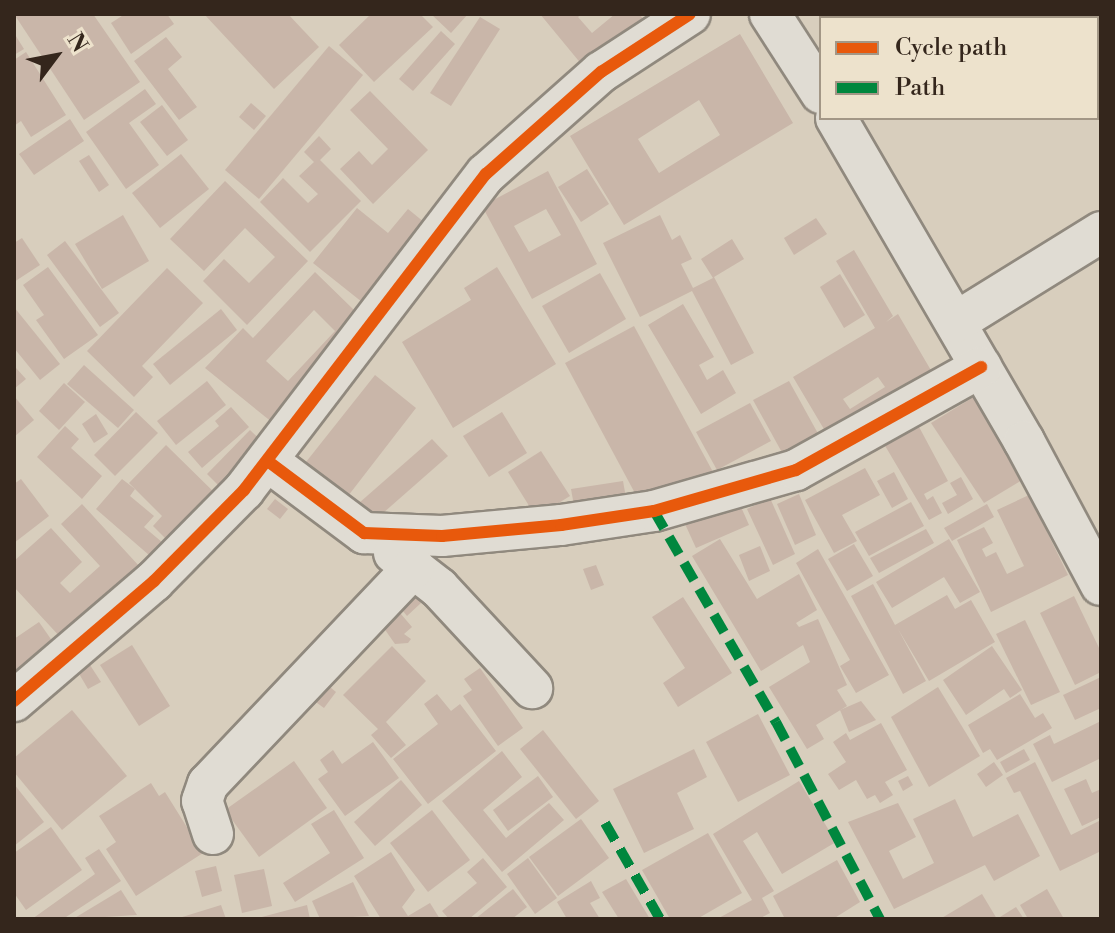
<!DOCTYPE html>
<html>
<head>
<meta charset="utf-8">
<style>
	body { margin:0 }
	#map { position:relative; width:1115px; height:933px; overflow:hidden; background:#d8cebd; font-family:"Libre Bodoni",serif }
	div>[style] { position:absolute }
	.building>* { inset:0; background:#c9b6a9 }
	.roads { filter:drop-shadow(2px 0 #90897e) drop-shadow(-2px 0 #90897e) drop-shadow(0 2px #90897e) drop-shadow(0 -2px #90897e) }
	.street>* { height:40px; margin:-20px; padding:0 20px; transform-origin:20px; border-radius:20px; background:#e0dcd3 }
	.quiet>* { height:10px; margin-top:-5px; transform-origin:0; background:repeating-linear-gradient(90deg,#00873e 0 20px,transparent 0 30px) }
	.cycleway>* { height:12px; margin:-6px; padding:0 6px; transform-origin:6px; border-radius:6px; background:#e8590c }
	span { translate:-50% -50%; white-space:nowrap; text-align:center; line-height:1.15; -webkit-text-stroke:6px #ede2cc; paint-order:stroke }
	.frame { position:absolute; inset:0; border:16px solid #34261c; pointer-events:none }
	.legend { position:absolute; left:819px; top:16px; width:280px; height:104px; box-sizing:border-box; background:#ede2cc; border:2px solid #a39786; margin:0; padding:10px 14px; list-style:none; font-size:24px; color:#34261c }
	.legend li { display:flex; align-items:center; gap:16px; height:40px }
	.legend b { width:40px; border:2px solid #a39786 }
	.north { position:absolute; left:16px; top:16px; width:80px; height:80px; -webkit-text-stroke:6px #ede2cc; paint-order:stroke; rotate:58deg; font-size:22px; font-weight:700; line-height:32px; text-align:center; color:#34261c }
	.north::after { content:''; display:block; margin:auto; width:28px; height:36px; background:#34261c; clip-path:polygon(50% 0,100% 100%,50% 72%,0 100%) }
</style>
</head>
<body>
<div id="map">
	<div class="building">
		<div style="clip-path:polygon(14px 14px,93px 14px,140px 82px,84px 120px)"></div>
		<div style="clip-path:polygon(125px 14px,167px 14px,174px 24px,131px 54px,111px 23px)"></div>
		<div style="clip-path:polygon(204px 14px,288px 14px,319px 47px,274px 89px)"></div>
		<div style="clip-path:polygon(371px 14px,420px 14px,433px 27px,374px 82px,339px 45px)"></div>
		<div style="clip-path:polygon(431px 14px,468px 14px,451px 33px)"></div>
		<div style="clip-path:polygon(540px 14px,582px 14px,578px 17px,592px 33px,615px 14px,639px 14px,646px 22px,587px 71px)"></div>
		<div style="clip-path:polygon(480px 17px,500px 29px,451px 106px,430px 93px)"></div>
		<div style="clip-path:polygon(441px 31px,455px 44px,413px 91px,399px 79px)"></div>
		<div style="clip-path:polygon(14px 33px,24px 49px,14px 55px)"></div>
		<div style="clip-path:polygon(evenodd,740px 34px,793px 123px,624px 225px,570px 136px,740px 34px,699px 100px,720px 135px,659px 173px,638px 139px,699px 100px)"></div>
		<div style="clip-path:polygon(166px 37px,182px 57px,168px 69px,197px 107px,179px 120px,134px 61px)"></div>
		<div style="clip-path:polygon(329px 46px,363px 75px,259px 199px,225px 170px)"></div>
		<div style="clip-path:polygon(26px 52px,66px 115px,31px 137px,21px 121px,14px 126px,14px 60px)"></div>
		<div style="clip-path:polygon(145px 89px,156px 104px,129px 123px,159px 165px,126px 189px,86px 132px)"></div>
		<div style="clip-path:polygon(370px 91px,428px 150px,373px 204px,340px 169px,359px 151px,372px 165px,388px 149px,350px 110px)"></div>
		<div style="clip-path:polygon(251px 103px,266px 116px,254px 130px,239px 117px)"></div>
		<div style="clip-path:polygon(162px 105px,188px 140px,167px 156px,140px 122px)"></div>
		<div style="clip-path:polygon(70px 119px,84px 141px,34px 175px,19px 154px)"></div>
		<div style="clip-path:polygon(319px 136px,331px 149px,320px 160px,361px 201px,310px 252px,260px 202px,283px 178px,308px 203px,318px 194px,299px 176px,314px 162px,304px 152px)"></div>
		<div style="clip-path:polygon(181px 154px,209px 189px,160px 228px,132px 193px)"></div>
		<div style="clip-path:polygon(89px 155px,109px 185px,99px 192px,79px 161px)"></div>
		<div style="clip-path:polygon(587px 169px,609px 204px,581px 222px,558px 187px)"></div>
		<div style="clip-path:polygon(evenodd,548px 171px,597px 264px,532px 299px,482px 206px,548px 171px,546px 209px,561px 235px,529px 252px,514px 226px,546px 209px)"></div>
		<div style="clip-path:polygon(225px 181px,308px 261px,247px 325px,203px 281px,224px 259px,249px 283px,275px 257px,245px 228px,204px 271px,170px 239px)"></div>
		<div style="clip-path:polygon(357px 208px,388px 233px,408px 209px,430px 227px,362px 302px,313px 263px)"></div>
		<div style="clip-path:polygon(123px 215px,149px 261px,102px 289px,75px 244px)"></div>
		<div style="clip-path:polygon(660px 215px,672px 240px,680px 235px,692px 259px,681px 264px,693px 288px,713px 278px,701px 259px,732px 239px,744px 259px,714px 277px,754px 353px,731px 365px,692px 291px,640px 317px,603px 243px)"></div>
		<div style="clip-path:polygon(816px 218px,827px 234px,794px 255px,784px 238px)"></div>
		<div style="clip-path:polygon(22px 238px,40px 265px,14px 282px,14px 243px)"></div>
		<div style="clip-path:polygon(65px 241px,119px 313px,100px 327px,47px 255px)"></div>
		<div style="clip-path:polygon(evenodd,854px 250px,893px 316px,886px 322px,898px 314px,939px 384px,834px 446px,793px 377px,875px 328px,836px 261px,854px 250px,878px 377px,885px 387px,850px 409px,843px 399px,878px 377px)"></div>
		<div style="clip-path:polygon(48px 267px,98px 335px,64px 359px,36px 320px,44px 315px,23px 285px)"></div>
		<div style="clip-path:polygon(497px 267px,556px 364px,453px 428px,402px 342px,471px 300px,464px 288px)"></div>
		<div style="clip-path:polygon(167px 268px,203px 303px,142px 366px,153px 377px,134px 397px,87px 351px)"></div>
		<div style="clip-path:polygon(evenodd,315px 272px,354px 310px,332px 349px,273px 423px,205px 368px,243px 328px,253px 338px,315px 272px,314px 310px,335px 331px,288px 381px,266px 361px,314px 310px)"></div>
		<div style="clip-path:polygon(600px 273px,626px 319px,569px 353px,542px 306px)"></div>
		<div style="clip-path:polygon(840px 274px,865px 315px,844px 328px,820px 287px)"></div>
		<div style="clip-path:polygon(683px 304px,714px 357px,699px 365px,707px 380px,723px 370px,736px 393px,701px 414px,648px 325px)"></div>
		<div style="clip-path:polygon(14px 307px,60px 364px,40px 380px,14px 348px)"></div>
		<div style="clip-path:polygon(221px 309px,237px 330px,170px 385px,153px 364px)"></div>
		<div style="clip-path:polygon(634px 326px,713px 472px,644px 510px,565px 363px)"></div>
		<div style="clip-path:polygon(84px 365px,134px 410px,118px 428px,67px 384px)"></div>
		<div style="clip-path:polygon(16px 368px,26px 379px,14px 389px,14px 369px)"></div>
		<div style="clip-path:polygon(375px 375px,416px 408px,348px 496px,306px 462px)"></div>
		<div style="clip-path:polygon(207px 381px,226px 405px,176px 445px,157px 421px)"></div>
		<div style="clip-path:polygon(789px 381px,826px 448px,790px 467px,753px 400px)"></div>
		<div style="clip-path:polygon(64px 383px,85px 402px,59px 430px,39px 411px)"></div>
		<div style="clip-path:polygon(977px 395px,1027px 477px,984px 503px,931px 423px)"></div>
		<div style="clip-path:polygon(14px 396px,34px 420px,14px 437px)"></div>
		<div style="clip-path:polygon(750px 403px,771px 441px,717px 470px,696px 432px)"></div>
		<div style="clip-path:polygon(231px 407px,249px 427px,202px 468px,188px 452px,219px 426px,215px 421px)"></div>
		<div style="clip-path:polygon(136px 412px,158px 433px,115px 476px,94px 455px)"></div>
		<div style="clip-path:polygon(502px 412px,527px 453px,489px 477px,463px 436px)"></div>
		<div style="clip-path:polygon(96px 414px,108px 434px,94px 443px,82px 424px)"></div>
		<div style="clip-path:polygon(918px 425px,948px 481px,924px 494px,927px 500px,933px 496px,942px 513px,929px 520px,884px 444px)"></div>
		<div style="clip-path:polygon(65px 426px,79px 439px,71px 448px,102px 476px,82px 499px,37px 457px)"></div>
		<div style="clip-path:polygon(250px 430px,270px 449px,227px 494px,207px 474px)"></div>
		<div style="clip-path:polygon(432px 439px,448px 456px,374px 521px,359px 503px)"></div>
		<div style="clip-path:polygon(166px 445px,224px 502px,177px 550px,153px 526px,162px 516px,129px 483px)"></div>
		<div style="clip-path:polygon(541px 451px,570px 496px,536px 517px,508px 472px)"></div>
		<div style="clip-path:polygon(865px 468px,880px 495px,842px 515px,857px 541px,834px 553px,805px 500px)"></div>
		<div style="clip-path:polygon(894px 472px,908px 499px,892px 508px,877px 481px)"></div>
		<div style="clip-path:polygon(961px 477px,973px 499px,948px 514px,942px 503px,957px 495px,950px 483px)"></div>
		<div style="clip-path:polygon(21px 479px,49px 516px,14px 543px,14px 484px)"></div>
		<div style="clip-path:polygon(122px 479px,135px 489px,130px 496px,154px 516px,144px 527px,169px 548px,157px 562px,96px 509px)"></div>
		<div style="clip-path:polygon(623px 481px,628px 509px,576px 517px,571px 489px)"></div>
		<div style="clip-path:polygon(799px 494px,816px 535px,795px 545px,777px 504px)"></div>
		<div style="clip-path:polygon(1029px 495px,1068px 575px,991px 612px,957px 540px,984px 527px,993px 543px,982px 549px,986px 557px,996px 552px,1007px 574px,1024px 566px,997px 510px)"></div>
		<div style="clip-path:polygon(770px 498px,795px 554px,773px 565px,747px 509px)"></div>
		<div style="clip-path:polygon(275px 499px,288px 509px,280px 519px,267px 509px)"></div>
		<div style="clip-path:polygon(738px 500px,749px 525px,696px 548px,685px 524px)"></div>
		<div style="clip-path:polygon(911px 502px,924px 526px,869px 556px,855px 532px)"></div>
		<div style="clip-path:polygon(82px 504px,140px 567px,62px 639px,14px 587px,14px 561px,51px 528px,82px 562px,60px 583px,70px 593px,100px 566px,61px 524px)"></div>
		<div style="clip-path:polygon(987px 504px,994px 517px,952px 541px,944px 528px)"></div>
		<div style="clip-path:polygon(926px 529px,934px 543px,879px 573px,870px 558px)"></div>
		<div style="clip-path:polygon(720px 539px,757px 599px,799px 574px,817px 610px,796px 623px,799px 627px,818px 619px,847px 685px,837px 690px,847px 706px,816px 725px,824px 739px,807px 749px,769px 687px,810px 662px,803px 645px,761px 671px,692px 556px)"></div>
		<div style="clip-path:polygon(949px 539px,980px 592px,960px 603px,944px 577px,892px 608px,876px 582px)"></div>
		<div style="clip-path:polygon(854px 544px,873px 576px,847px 591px,828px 559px)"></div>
		<div style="clip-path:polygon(760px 546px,770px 571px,749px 581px,739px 555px)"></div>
		<div style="clip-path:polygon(818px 549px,889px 675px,856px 693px,840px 666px,850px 660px,796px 563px)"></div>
		<div style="clip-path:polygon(596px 565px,604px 585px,591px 590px,583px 569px)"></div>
		<div style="clip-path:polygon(873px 584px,895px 625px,947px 595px,955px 609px,971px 600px,995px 642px,929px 681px,898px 629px,926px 681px,903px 694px,851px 596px)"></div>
		<div style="clip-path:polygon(408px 588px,421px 603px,407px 616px,394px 600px)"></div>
		<div style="clip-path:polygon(1074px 596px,1101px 652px,1101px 672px,1075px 685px,1040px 613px)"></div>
		<div style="clip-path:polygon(683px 597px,732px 673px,678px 707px,663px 683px,685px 668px,652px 617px)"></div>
		<div style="clip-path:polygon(395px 607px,412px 627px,404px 634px,411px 639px,408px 643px,395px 644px,381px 624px)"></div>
		<div style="clip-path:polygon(1025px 620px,1060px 692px,1031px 705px,996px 634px)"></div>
		<div style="clip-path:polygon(39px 622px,62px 655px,14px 688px,14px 639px)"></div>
		<div style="clip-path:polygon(132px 645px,170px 706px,139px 726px,100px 665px)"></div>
		<div style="clip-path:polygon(392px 646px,426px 681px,386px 722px,406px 745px,391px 758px,371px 735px,378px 729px,343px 695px)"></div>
		<div style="clip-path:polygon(992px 646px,1022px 690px,1010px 698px,1004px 689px,966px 715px,943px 680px)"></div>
		<div style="clip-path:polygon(90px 665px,101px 682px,88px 689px,78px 672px)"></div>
		<div style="clip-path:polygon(480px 668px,523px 728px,498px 746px,463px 696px,472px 690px,464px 679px)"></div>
		<div style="clip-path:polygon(1101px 677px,1101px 708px,1075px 720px,1063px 695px)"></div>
		<div style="clip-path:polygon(325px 683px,336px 692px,324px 708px,313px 700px)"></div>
		<div style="clip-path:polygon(938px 687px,980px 756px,929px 787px,891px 717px)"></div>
		<div style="clip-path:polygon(437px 694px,451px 711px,460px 704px,496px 751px,428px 804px,393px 759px,438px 724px,424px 704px)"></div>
		<div style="clip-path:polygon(1020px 694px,1035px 718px,1043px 713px,1052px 728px,997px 760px,990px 749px,983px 753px,968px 725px)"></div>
		<div style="clip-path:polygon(861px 701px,876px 720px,849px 732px,840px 710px)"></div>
		<div style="clip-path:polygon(72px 710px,127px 776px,62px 830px,14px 772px,14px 758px)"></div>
		<div style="clip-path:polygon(758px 714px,790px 775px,738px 802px,706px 742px)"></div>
		<div style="clip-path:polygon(1101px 721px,1101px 758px,1052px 782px,1033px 744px,1050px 735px,1054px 744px)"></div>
		<div style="clip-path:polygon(881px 723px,907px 770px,885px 782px,893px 795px,880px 803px,875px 795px,867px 799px,856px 780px,839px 790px,828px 774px,846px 762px,833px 742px,846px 733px,850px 740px)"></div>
		<div style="clip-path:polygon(543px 730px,599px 801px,576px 819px,520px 749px)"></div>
		<div style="clip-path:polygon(373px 742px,399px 778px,345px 816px,318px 779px,328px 772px,320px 760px,333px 750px,342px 764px)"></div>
		<div style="clip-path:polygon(694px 749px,707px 777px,677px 793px,694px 829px,644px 853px,613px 789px)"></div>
		<div style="clip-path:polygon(1024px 749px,1030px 760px,1006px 773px,1000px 762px)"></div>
		<div style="clip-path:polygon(502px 751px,522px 777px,483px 810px,506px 838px,549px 803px,564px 820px,502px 872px,442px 801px)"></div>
		<div style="clip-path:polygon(294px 761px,327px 808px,259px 857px,225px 810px)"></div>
		<div style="clip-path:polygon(994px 762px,1003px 775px,986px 787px,977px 774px)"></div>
		<div style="clip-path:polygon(1035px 762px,1071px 835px,1101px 820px,1101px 851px,1060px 871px,1020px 791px,1014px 793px,1006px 778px)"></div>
		<div style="clip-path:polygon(538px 776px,553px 797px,508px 831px,493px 810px)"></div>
		<div style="clip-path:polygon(908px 776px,913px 785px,903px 791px,898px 781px)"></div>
		<div style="clip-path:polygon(1086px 779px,1092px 793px,1101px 789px,1101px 817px,1082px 826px,1064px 789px)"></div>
		<div style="clip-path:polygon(401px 780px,422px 805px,375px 846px,354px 822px)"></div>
		<div style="clip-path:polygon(799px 781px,836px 842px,782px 874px,757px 832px,743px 841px,774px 891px,762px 898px,770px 913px,759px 919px,717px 919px,752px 900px,713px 834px)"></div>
		<div style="clip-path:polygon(151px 783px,159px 796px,165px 792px,203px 853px,136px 896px,106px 849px,116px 842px,99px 816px)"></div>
		<div style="clip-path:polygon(14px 784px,44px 822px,14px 846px)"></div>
		<div style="clip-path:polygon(955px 799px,973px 837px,1018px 814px,1040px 856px,994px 881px,985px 865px,894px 909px,848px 822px,898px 803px,916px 837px,889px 851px,903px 879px,934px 863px,913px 819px)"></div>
		<div style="clip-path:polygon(334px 810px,364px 858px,295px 902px,283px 883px,330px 853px,311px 824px)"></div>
		<div style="clip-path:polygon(432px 810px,470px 860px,428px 892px,390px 843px)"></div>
		<div style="clip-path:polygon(581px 819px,609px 858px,558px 896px,529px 857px)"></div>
		<div style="clip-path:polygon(51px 827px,82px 870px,26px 910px,14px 893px,14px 853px)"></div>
		<div style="clip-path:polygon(708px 833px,742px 893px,697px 919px,670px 919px,642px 870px)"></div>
		<div style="clip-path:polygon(99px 849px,121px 881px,63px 919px,32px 919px,95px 874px,85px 858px)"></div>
		<div style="clip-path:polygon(391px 852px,415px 890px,402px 907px,408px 916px,430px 903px,440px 919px,381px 919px,354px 876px)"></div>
		<div style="clip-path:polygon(483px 858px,507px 887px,469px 919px,449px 919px,442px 911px,477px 883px,467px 872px)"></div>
		<div style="clip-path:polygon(528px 858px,557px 898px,535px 914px,507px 874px)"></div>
		<div style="clip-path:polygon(837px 860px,860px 902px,833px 919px,785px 919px,773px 896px)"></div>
		<div style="clip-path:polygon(216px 866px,222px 891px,202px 897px,195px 871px)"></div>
		<div style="clip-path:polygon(264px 869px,272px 906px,242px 913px,234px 875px)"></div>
		<div style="clip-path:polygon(626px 879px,650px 919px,619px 919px,602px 892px)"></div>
		<div style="clip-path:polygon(591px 881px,600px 898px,590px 903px,600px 919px,567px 919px,557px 902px)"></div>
		<div style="clip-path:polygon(353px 882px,369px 916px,320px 919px,312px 901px)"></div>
		<div style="clip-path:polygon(513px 889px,527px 907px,512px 919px,475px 919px)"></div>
		<div style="clip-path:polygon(1047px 889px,1064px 919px,1028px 919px,1020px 905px)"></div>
		<div style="clip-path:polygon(121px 890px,137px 915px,73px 919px)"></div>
		<div style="clip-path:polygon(982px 894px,997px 919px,940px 919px)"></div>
		<div style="clip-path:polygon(221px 905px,226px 919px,179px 919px,179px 918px)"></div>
		<div style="clip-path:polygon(307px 905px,310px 919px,258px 919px,258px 918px)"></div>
		<div style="clip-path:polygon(1016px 907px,1024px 919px,1002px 919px,1000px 917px)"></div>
	</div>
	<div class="roads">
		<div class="street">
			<div style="left:770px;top:14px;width:94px;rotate:57.2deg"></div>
			<div style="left:836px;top:118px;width:374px;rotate:59.8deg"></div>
			<div style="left:1024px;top:441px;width:163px;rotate:61.9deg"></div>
			<div style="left:956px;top:322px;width:171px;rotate:-31.8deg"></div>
			<div style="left:269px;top:462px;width:119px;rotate:36.8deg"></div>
			<div style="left:364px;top:533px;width:78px;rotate:2.2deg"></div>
			<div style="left:442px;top:536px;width:120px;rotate:-5.3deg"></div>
			<div style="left:561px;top:525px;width:94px;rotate:-8.6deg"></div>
			<div style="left:654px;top:511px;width:148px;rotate:-16.1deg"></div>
			<div style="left:796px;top:470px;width:212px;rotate:-29.1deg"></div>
			<div style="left:394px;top:553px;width:57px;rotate:37.9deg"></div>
			<div style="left:439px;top:588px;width:137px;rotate:47.1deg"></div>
			<div style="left:14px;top:701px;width:184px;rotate:-40.6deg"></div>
			<div style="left:154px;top:581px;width:128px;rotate:-45.3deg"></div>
			<div style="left:244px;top:490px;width:398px;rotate:-52.6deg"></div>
			<div style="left:486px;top:174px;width:154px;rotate:-41.6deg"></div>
			<div style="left:601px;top:72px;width:106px;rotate:-33.1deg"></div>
			<div style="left:213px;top:834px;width:35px;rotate:-108deg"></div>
			<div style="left:202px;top:801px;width:18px;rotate:-71deg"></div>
			<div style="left:208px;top:784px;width:299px;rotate:-46.5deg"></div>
		</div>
	</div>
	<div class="quiet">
		<div style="left:654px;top:511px;width:244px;rotate:60deg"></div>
		<div style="left:776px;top:722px;width:223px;rotate:62.2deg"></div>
		<div style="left:605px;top:823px;width:111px;rotate:60.2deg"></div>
	</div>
	<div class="cycleway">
		<div style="left:269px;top:462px;width:119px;rotate:36.8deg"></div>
		<div style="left:364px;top:533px;width:78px;rotate:2.2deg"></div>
		<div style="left:442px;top:536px;width:120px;rotate:-5.3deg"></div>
		<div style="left:561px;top:525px;width:94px;rotate:-8.6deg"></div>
		<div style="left:654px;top:511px;width:148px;rotate:-16.1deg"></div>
		<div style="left:796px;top:470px;width:212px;rotate:-29.1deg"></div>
		<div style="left:14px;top:701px;width:184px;rotate:-40.6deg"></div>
		<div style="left:154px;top:581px;width:128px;rotate:-45.3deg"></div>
		<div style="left:244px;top:490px;width:398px;rotate:-52.6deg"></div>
		<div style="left:486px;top:174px;width:154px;rotate:-41.6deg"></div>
		<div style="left:601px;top:72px;width:106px;rotate:-33.1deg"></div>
	</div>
	<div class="frame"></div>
	<ul class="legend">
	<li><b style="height:10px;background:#e8590c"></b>Cycle path</li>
	<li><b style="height:10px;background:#00873e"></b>Path</li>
	</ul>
	<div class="north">N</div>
</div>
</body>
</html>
